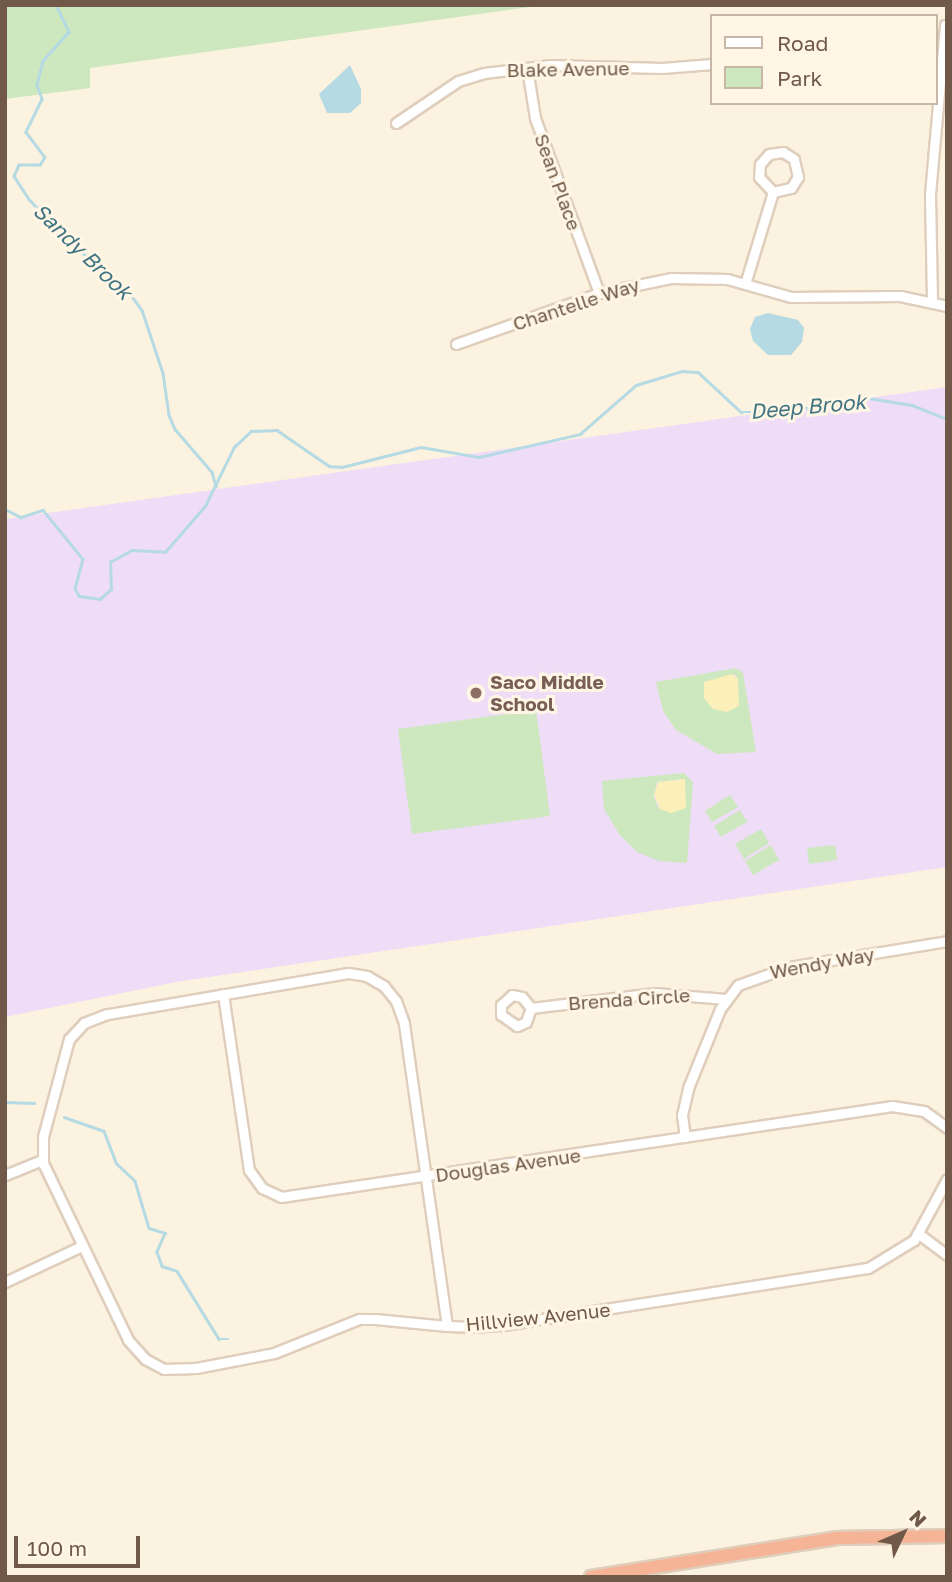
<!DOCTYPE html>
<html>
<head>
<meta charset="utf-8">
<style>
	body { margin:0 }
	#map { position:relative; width:952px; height:1582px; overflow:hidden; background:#fbf2df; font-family:"Golos Text",sans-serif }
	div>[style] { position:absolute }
	.education>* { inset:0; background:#efdcf7 }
	.green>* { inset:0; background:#cde8bf }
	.sand>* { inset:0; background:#fbf0ba }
	.water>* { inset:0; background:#b5dae4 }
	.stream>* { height:2.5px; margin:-1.25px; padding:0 1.25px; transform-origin:1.25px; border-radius:1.25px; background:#b5dae4 }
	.roads { filter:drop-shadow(2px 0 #dfcebc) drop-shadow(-2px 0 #dfcebc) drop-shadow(0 2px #dfcebc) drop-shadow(0 -2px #dfcebc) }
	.minor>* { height:9px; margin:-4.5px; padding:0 4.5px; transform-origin:4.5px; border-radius:4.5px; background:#fff }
	.highway>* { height:12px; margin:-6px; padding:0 6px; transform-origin:6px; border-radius:6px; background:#f5b496 }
	.dots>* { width:19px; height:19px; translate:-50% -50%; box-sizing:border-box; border:4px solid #fff6e5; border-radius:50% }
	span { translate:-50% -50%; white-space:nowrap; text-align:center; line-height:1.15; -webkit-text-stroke:6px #fff6e5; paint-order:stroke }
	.street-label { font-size:19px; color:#705948 }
	.education-label { font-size:19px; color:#785e54; font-weight:700 }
	.left { translate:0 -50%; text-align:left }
	.water-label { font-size:21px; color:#427584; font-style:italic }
	.frame { position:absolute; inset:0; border:7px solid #705948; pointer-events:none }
	.legend { position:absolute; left:710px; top:14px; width:228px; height:91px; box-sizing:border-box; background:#fff6e5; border:2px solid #c6b7a6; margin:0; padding:9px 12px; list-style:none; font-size:21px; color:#705948 }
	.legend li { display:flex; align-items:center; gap:14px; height:35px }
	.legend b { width:35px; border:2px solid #c6b7a6 }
	.north { position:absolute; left:868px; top:1498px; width:70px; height:70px; -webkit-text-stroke:5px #fff6e5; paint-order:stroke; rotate:46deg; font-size:19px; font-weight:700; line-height:28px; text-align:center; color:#705948 }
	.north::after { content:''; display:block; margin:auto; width:24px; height:32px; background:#705948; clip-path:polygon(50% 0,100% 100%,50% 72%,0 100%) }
	.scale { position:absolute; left:14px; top:1536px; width:126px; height:32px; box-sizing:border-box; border:4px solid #705948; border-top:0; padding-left:9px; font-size:21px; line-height:24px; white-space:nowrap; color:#705948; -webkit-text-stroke:5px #fff6e5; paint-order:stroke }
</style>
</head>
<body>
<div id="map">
	<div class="education">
		<div style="clip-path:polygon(947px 387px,947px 867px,176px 982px,5px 1017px,5px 519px)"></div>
	</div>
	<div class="green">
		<div style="clip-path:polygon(5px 5px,545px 5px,90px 68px,90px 88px,5px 99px)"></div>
		<div style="clip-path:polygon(evenodd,736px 668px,743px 673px,756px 752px,717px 754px,676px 730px,663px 711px,656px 682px,736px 668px,736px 675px,738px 682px,713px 709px,704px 698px,704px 682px,736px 675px)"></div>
		<div style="clip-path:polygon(536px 710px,550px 816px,412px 834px,398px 729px)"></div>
		<div style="clip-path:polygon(evenodd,684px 773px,693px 782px,687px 863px,659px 861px,637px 852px,619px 834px,604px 809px,602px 781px,684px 773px,682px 779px,686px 808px,658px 807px,654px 797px,657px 782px,682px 779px)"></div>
		<div style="clip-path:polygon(730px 795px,738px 807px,712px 822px,705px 811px)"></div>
		<div style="clip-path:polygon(740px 810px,747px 822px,721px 837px,714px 826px)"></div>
		<div style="clip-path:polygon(761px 829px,769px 843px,744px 859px,735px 844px)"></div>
		<div style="clip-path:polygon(771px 845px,779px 860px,753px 875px,745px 861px)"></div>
		<div style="clip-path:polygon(835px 845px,837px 860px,809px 864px,807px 848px)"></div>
	</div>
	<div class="sand">
		<div style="clip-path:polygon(732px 674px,738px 678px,739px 706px,727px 712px,713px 709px,704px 698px,704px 682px)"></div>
		<div style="clip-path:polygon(685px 779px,686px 808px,671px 813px,660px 809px,654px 795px,658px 782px)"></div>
	</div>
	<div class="water">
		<div style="clip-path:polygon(350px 65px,361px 89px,361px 103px,350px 113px,327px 113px,319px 94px)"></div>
		<div style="clip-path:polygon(768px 313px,798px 320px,804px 328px,802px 342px,791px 355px,768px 355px,753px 341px,750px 329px,755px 317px)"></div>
	</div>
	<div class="stream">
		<div style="left:56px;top:5px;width:30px;rotate:64deg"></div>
		<div style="left:69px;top:32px;width:39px;rotate:132deg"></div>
		<div style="left:43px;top:61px;width:25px;rotate:104deg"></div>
		<div style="left:37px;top:85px;width:15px;rotate:70deg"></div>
		<div style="left:42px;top:99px;width:37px;rotate:116deg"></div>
		<div style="left:26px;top:132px;width:31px;rotate:53deg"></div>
		<div style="left:45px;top:157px;width:9px;rotate:122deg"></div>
		<div style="left:40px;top:165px;width:21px;rotate:180deg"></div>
		<div style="left:19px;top:165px;width:12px;rotate:114deg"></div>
		<div style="left:14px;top:176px;width:27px;rotate:57deg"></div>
		<div style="left:29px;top:199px;width:60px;rotate:47deg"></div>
		<div style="left:70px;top:243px;width:70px;rotate:38deg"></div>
		<div style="left:125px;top:286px;width:29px;rotate:55deg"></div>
		<div style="left:142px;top:310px;width:66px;rotate:71.6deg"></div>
		<div style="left:163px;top:373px;width:42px;rotate:81.9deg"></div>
		<div style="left:169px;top:415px;width:15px;rotate:67deg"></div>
		<div style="left:175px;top:429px;width:57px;rotate:49.3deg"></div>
		<div style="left:212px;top:472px;width:15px;rotate:74deg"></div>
		<div style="left:5px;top:509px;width:18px;rotate:27deg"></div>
		<div style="left:21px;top:517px;width:23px;rotate:-18deg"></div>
		<div style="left:43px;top:510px;width:63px;rotate:50.8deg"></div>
		<div style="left:83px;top:559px;width:30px;rotate:105deg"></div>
		<div style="left:75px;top:588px;width:9px;rotate:63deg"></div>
		<div style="left:79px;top:596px;width:21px;rotate:8deg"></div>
		<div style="left:100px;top:599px;width:15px;rotate:-42deg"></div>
		<div style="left:111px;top:589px;width:27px;rotate:-92deg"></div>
		<div style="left:110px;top:562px;width:25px;rotate:-29deg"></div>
		<div style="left:132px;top:550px;width:33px;rotate:3deg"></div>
		<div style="left:165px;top:552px;width:61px;rotate:-49deg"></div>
		<div style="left:205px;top:506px;width:66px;rotate:-63.8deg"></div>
		<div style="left:234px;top:447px;width:23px;rotate:-43deg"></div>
		<div style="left:251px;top:431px;width:26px;rotate:-2deg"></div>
		<div style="left:277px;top:430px;width:63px;rotate:34.7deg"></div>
		<div style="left:329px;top:466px;width:13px;rotate:4deg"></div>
		<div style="left:342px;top:467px;width:81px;rotate:-14.2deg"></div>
		<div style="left:421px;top:447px;width:59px;rotate:9.8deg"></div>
		<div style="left:479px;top:457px;width:104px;rotate:-12.8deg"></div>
		<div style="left:580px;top:434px;width:74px;rotate:-41.2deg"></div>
		<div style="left:636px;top:385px;width:48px;rotate:-16.9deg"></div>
		<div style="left:682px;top:371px;width:16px;rotate:4deg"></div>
		<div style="left:698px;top:372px;width:59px;rotate:42.9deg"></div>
		<div style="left:741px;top:412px;width:44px"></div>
		<div style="left:785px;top:412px;width:79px;rotate:-10.9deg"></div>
		<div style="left:863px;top:397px;width:50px;rotate:9.3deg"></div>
		<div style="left:912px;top:405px;width:38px;rotate:22deg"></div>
		<div style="left:5px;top:1102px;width:29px;rotate:2deg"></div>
		<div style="left:64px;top:1117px;width:42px;rotate:19.3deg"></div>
		<div style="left:104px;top:1131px;width:34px;rotate:69deg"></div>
		<div style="left:116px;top:1163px;width:26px;rotate:43deg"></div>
		<div style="left:135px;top:1181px;width:49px;rotate:73.4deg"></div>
		<div style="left:149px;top:1228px;width:17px;rotate:17deg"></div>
		<div style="left:165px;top:1233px;width:21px;rotate:113deg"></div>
		<div style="left:157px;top:1252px;width:15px;rotate:70deg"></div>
		<div style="left:162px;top:1266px;width:16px;rotate:18deg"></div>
		<div style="left:177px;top:1271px;width:80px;rotate:58.3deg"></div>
		<div style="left:219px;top:1339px;width:9px"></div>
	</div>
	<div class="roads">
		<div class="minor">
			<div style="left:527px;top:68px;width:51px;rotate:80.9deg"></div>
			<div style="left:535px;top:118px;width:186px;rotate:69.9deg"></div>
			<div style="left:396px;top:123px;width:75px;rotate:-34.1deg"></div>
			<div style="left:458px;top:81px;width:27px;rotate:-17deg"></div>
			<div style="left:484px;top:73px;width:67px;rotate:-6.8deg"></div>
			<div style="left:551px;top:65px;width:111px;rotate:1.5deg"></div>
			<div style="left:662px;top:68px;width:50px;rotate:-4.6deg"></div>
			<div style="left:745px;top:284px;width:96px;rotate:-73.1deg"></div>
			<div style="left:773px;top:192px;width:18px;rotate:-13deg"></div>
			<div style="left:791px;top:188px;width:13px;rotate:-58deg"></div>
			<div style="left:798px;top:177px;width:18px;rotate:-103deg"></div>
			<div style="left:794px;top:159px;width:13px;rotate:-148deg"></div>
			<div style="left:783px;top:152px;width:14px;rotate:172deg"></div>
			<div style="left:769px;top:154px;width:13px;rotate:132deg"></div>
			<div style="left:760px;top:164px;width:13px;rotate:94deg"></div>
			<div style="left:759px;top:177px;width:21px;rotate:47deg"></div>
			<div style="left:932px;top:300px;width:106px;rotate:-91.1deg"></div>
			<div style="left:930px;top:194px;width:170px;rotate:-84.9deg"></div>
			<div style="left:456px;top:344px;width:152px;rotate:-19.6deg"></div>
			<div style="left:599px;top:293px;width:74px;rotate:-11.8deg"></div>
			<div style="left:671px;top:278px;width:56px;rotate:1deg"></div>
			<div style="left:727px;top:279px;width:66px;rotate:15.7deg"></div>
			<div style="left:791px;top:297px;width:109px;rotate:-0.5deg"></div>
			<div style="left:900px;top:296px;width:48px;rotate:12deg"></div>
			<div style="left:223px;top:994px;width:178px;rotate:81.6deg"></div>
			<div style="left:249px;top:1170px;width:22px;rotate:54deg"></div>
			<div style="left:262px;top:1188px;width:21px;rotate:25deg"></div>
			<div style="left:281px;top:1197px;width:618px;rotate:-8.47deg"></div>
			<div style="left:892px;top:1106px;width:32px;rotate:9deg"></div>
			<div style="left:924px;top:1111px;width:29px;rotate:36deg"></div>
			<div style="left:531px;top:1008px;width:15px;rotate:110deg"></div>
			<div style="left:526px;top:1022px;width:10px;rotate:156deg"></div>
			<div style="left:517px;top:1026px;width:19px;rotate:-145deg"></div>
			<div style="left:501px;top:1015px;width:10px;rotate:-90deg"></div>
			<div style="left:501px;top:1005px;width:15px;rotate:-42deg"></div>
			<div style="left:512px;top:995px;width:10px;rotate:11deg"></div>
			<div style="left:522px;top:997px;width:14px;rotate:51deg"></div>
			<div style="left:531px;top:1008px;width:125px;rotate:-6.9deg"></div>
			<div style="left:655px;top:993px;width:71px;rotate:4.8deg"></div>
			<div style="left:685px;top:1137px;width:22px;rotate:-98deg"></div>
			<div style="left:682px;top:1115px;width:28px;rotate:-77deg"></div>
			<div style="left:688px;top:1088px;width:85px;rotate:-67.9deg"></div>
			<div style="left:720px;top:1009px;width:30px;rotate:-53deg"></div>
			<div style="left:738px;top:985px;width:54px;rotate:-19.4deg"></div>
			<div style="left:789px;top:967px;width:160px;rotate:-9.3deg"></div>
			<div style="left:5px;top:1175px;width:40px;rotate:-22deg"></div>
			<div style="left:919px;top:1234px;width:35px;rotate:37deg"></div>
			<div style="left:5px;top:1282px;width:85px;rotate:-25.1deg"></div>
			<div style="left:447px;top:1326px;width:306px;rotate:-98.1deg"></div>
			<div style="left:404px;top:1023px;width:23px;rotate:-110deg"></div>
			<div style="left:396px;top:1001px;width:19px;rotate:-129deg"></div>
			<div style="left:384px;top:986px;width:20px;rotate:-150deg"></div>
			<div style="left:367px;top:976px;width:19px;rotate:-171deg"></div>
			<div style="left:348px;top:973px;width:244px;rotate:170.3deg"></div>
			<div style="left:107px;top:1014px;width:25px;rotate:159deg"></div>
			<div style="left:84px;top:1023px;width:22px;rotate:133deg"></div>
			<div style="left:69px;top:1039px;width:101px;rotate:104.9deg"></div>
			<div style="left:43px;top:1137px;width:26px;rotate:90deg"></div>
			<div style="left:43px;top:1163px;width:196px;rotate:64.3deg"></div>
			<div style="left:128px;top:1340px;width:25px;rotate:48deg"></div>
			<div style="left:145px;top:1359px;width:21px;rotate:28deg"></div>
			<div style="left:164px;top:1369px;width:32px;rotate:-2deg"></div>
			<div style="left:196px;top:1368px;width:79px;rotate:-10.9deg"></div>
			<div style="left:274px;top:1353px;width:92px;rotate:-21.8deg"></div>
			<div style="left:359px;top:1319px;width:16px"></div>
			<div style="left:375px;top:1319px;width:72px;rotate:5.6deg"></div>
			<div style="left:447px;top:1326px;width:25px;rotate:2deg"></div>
			<div style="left:472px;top:1327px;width:31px;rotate:-4deg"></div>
			<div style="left:503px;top:1325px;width:369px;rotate:-8.9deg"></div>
			<div style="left:868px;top:1268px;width:54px;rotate:-31.3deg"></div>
			<div style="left:914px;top:1240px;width:69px;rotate:-61.6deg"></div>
		</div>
		<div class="highway">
			<div style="left:591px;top:1577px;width:248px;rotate:-9deg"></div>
			<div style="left:836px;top:1538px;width:111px;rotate:-1deg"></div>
		</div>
	</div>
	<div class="dots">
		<div style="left:476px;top:693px;background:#8d6e63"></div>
	</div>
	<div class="street-label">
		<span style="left:568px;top:69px;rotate:-1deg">Blake Avenue</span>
		<span style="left:558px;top:182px;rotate:70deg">Sean Place</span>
		<span style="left:576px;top:304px;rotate:-18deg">Chantelle Way</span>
		<span style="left:822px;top:963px;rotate:-10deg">Wendy Way</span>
		<span style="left:629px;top:999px;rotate:-4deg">Brenda Circle</span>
		<span style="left:508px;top:1165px;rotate:-8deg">Douglas Avenue</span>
		<span style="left:538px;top:1317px;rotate:-6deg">Hillview Avenue</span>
	</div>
	<div class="education-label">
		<span class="left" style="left:490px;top:693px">Saco Middle<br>School</span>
	</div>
	<div class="water-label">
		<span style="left:83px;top:251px;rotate:44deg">Sandy Brook</span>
		<span style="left:808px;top:406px;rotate:-5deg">Deep Brook</span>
	</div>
	<div class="frame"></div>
	<ul class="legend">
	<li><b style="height:9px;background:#fff"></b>Road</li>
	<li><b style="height:19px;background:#cde8bf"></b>Park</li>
	</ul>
	<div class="north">N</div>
	<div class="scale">100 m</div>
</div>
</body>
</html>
